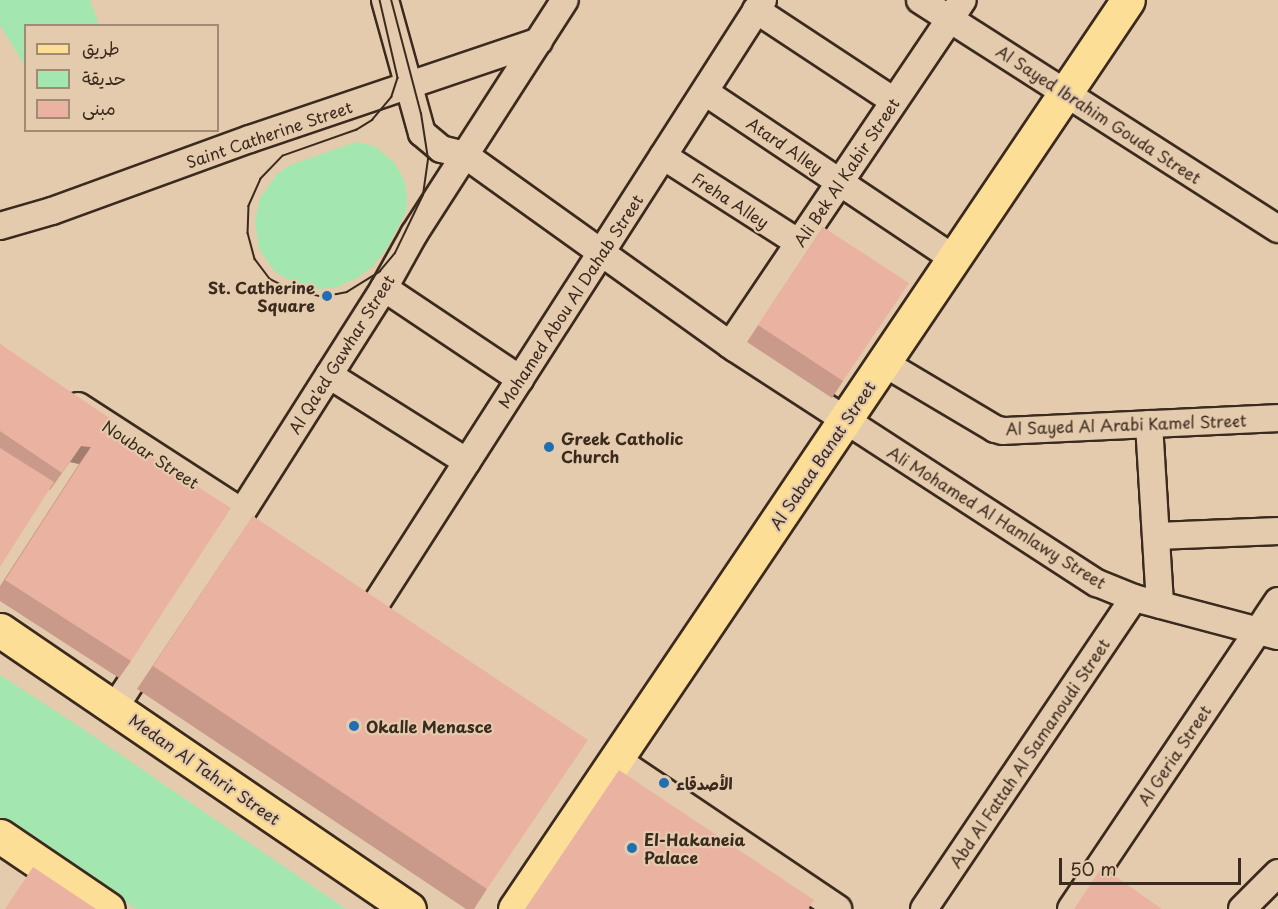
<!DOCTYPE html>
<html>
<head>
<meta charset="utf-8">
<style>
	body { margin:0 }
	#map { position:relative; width:1278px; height:909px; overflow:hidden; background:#e5cbad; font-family:"Playpen Sans","Playpen Sans Arabic",sans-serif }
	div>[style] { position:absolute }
	.green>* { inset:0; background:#a4e6b0 }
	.roads { filter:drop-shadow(2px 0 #3b2a1e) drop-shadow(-2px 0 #3b2a1e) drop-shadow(0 2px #3b2a1e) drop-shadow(0 -2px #3b2a1e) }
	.street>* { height:26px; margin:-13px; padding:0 13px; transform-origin:13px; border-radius:13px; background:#e5cbad }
	.primary>* { height:33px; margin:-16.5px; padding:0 16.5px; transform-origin:16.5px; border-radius:16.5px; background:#fdde96 }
	.tram>* { height:1.5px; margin:-0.75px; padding:0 0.75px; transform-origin:0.75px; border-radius:0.75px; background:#3b2a1e }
	.wall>* { inset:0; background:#c99a8a }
	.shaded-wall>* { inset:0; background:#a47d71 }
	.building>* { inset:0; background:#eab3a1 }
	.dots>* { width:16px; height:16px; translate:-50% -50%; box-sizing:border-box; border:3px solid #e5cbad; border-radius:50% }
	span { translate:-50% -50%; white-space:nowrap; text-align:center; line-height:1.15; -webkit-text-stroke:4.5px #e5cbad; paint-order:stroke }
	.street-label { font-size:16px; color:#3b2a1e }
	.poi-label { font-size:16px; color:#3b2a1e; font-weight:700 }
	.right { translate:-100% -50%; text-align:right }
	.left { translate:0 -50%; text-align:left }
	.legend { position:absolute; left:24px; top:24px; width:195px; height:108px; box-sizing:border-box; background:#e5cbad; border:2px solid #a18b74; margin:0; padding:8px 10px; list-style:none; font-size:18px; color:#3b2a1e }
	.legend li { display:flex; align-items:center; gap:12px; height:30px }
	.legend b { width:30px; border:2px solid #a18b74 }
	.scale { position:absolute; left:1059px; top:858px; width:182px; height:27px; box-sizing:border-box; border:3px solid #3b2a1e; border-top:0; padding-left:8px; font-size:18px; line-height:21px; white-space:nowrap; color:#3b2a1e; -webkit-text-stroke:4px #e5cbad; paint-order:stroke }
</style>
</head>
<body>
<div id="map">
	<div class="green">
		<div style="clip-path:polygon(0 0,90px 0,99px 25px,26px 26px,25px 66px,0 25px)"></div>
		<div style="clip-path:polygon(356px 142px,374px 146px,394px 162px,404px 180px,407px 195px,406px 212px,387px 248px,373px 266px,357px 278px,337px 287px,313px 290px,300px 286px,275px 272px,259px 249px,255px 222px,260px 198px,277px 174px,290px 165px)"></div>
		<div style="clip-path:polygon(0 675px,83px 729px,346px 909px,136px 909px,16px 829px,0 816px)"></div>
	</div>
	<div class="roads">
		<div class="street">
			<div style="left:385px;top:0;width:138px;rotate:74.5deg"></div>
			<div style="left:422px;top:133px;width:25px;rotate:40deg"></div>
			<div style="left:441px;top:149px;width:25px;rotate:14deg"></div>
			<div style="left:465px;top:155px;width:333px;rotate:35.6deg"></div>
			<div style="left:736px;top:349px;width:430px;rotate:33deg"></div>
			<div style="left:1097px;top:583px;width:40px;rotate:22deg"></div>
			<div style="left:1134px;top:598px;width:149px;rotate:14.8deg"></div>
			<div style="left:920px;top:0;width:425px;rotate:32.6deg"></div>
			<div style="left:756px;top:10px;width:165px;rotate:33.4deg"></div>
			<div style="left:705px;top:92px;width:300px;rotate:33.8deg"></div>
			<div style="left:663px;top:156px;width:161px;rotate:32.6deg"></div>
			<div style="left:0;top:226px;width:54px;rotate:-16.1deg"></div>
			<div style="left:52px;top:211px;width:211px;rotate:-20deg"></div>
			<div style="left:250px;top:139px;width:305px;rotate:-18.7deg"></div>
			<div style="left:384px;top:288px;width:164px;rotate:33.8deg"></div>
			<div style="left:730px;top:345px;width:416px;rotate:-56deg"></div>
			<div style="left:884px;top:363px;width:129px;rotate:30.7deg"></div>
			<div style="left:995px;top:429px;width:8px;rotate:14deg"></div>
			<div style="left:1003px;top:431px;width:275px;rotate:-2.7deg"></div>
			<div style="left:329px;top:375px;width:163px;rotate:32.2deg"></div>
			<div style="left:78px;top:406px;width:195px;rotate:32.9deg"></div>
			<div style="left:1149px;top:424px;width:181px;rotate:86.5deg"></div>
			<div style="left:1158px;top:536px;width:120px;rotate:-2.4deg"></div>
			<div style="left:377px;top:602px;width:715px;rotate:-57.33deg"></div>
			<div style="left:115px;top:707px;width:233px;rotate:-56.9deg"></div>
			<div style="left:242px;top:512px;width:265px;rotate:-57.6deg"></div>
			<div style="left:384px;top:288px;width:62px;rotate:-60.9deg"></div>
			<div style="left:414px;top:234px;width:278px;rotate:-57.2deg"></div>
			<div style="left:616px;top:759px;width:268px;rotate:34deg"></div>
			<div style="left:924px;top:909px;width:375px;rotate:-56deg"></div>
			<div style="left:1071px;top:909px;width:371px;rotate:-56.1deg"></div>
			<div style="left:1242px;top:909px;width:51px;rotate:-45deg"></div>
		</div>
		<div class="primary">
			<div style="left:0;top:630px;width:495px;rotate:34.3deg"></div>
			<div style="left:0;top:836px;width:130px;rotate:34.1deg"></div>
			<div style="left:515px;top:909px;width:1096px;rotate:-56.01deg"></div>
		</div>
	</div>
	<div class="tram">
		<div style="left:380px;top:0;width:80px;rotate:77deg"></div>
		<div style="left:398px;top:78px;width:20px;rotate:108deg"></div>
		<div style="left:392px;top:97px;width:30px;rotate:130deg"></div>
		<div style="left:373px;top:120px;width:19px;rotate:148deg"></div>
		<div style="left:357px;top:130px;width:78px;rotate:160.6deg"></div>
		<div style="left:283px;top:156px;width:32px;rotate:134deg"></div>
		<div style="left:261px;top:179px;width:30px;rotate:114deg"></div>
		<div style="left:249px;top:206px;width:27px;rotate:92deg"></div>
		<div style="left:248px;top:233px;width:27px;rotate:75deg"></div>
		<div style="left:255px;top:259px;width:25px;rotate:53deg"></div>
		<div style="left:270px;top:279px;width:27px;rotate:27deg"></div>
		<div style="left:294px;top:291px;width:25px;rotate:11deg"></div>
		<div style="left:319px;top:296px;width:18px;rotate:-6deg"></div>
		<div style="left:337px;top:294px;width:10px;rotate:-11deg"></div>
		<div style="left:347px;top:292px;width:39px;rotate:-32deg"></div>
		<div style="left:380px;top:271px;width:23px;rotate:-50deg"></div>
		<div style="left:395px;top:253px;width:64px;rotate:-64.2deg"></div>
		<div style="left:423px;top:195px;width:36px;rotate:-82deg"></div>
		<div style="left:428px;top:159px;width:46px;rotate:-98.8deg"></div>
		<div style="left:421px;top:114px;width:118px;rotate:-104.7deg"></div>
	</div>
	<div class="wall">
		<div style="clip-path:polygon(823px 227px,843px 381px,832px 398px,747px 342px)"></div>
		<div style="clip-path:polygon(0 344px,105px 427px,131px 661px,119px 678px,0 601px,0 586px,79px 464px,70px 462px,50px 490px,49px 489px,0 566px)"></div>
		<div style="clip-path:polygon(253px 516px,487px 889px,474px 909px,466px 909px,137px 689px)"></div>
	</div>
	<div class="shaded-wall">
		<div style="clip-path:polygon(81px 446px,91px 447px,79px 464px,70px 462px)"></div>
	</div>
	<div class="building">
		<div style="clip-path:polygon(823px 227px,909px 283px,843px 381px,758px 325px)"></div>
		<div style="clip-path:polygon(0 344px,111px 419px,105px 427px,231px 508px,131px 661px,5px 580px,91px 447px,81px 446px,62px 473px,0 431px)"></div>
		<div style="clip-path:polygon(0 448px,54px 482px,0 566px)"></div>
		<div style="clip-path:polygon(253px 516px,588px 740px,487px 889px,153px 666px)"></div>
		<div style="clip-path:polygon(619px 770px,814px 900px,808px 909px,525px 909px)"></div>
		<div style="clip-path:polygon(33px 867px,96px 909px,5px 909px)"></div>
		<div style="clip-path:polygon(1102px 867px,1162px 909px,1074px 909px)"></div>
	</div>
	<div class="dots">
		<div style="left:327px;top:296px;background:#1f6fb2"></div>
		<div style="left:549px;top:447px;background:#1f6fb2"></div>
		<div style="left:354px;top:726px;background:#1f6fb2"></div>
		<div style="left:664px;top:783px;background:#1f6fb2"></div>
		<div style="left:632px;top:848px;background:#1f6fb2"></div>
	</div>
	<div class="street-label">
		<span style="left:1099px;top:114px;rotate:33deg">Al Sayed Ibrahim Gouda Street</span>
		<span style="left:269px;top:134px;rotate:-19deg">Saint Catherine Street</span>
		<span style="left:785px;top:145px;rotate:34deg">Atard Alley</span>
		<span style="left:846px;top:172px;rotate:-56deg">Ali Bek Al Kabir Street</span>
		<span style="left:731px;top:200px;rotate:33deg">Freha Alley</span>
		<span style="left:570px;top:301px;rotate:-57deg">Mohamed Abou Al Dahab Street</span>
		<span style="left:341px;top:354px;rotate:-58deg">Al Qa'ed Gawhar Street</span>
		<span style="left:1126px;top:424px;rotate:-2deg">Al Sayed Al Arabi Kamel Street</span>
		<span style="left:151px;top:454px;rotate:33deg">Noubar Street</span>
		<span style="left:822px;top:455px;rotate:-56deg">Al Sabaa Banat Street</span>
		<span style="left:997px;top:517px;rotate:32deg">Ali Mohamed Al Hamlawy Street</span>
		<span style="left:1029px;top:753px;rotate:-56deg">Abd Al Fattah Al Samanoudi Street</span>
		<span style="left:1174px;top:755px;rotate:-56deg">Al Geria Street</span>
		<span style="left:205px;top:769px;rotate:35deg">Medan Al Tahrir Street</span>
	</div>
	<div class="poi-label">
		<span class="right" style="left:315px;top:296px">St. Catherine<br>Square</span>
		<span class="left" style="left:561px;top:447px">Greek Catholic<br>Church</span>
		<span class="left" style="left:366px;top:726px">Okalle Menasce</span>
		<span class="left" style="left:676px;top:783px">الأصدقاء</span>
		<span class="left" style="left:644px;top:848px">El-Hakaneia<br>Palace</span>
	</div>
	<ul class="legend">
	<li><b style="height:8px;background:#fdde96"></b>طريق</li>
	<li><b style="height:16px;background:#a4e6b0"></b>حديقة</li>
	<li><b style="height:16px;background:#eab3a1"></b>مبنى</li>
	</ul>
	<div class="scale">50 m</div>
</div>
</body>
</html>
